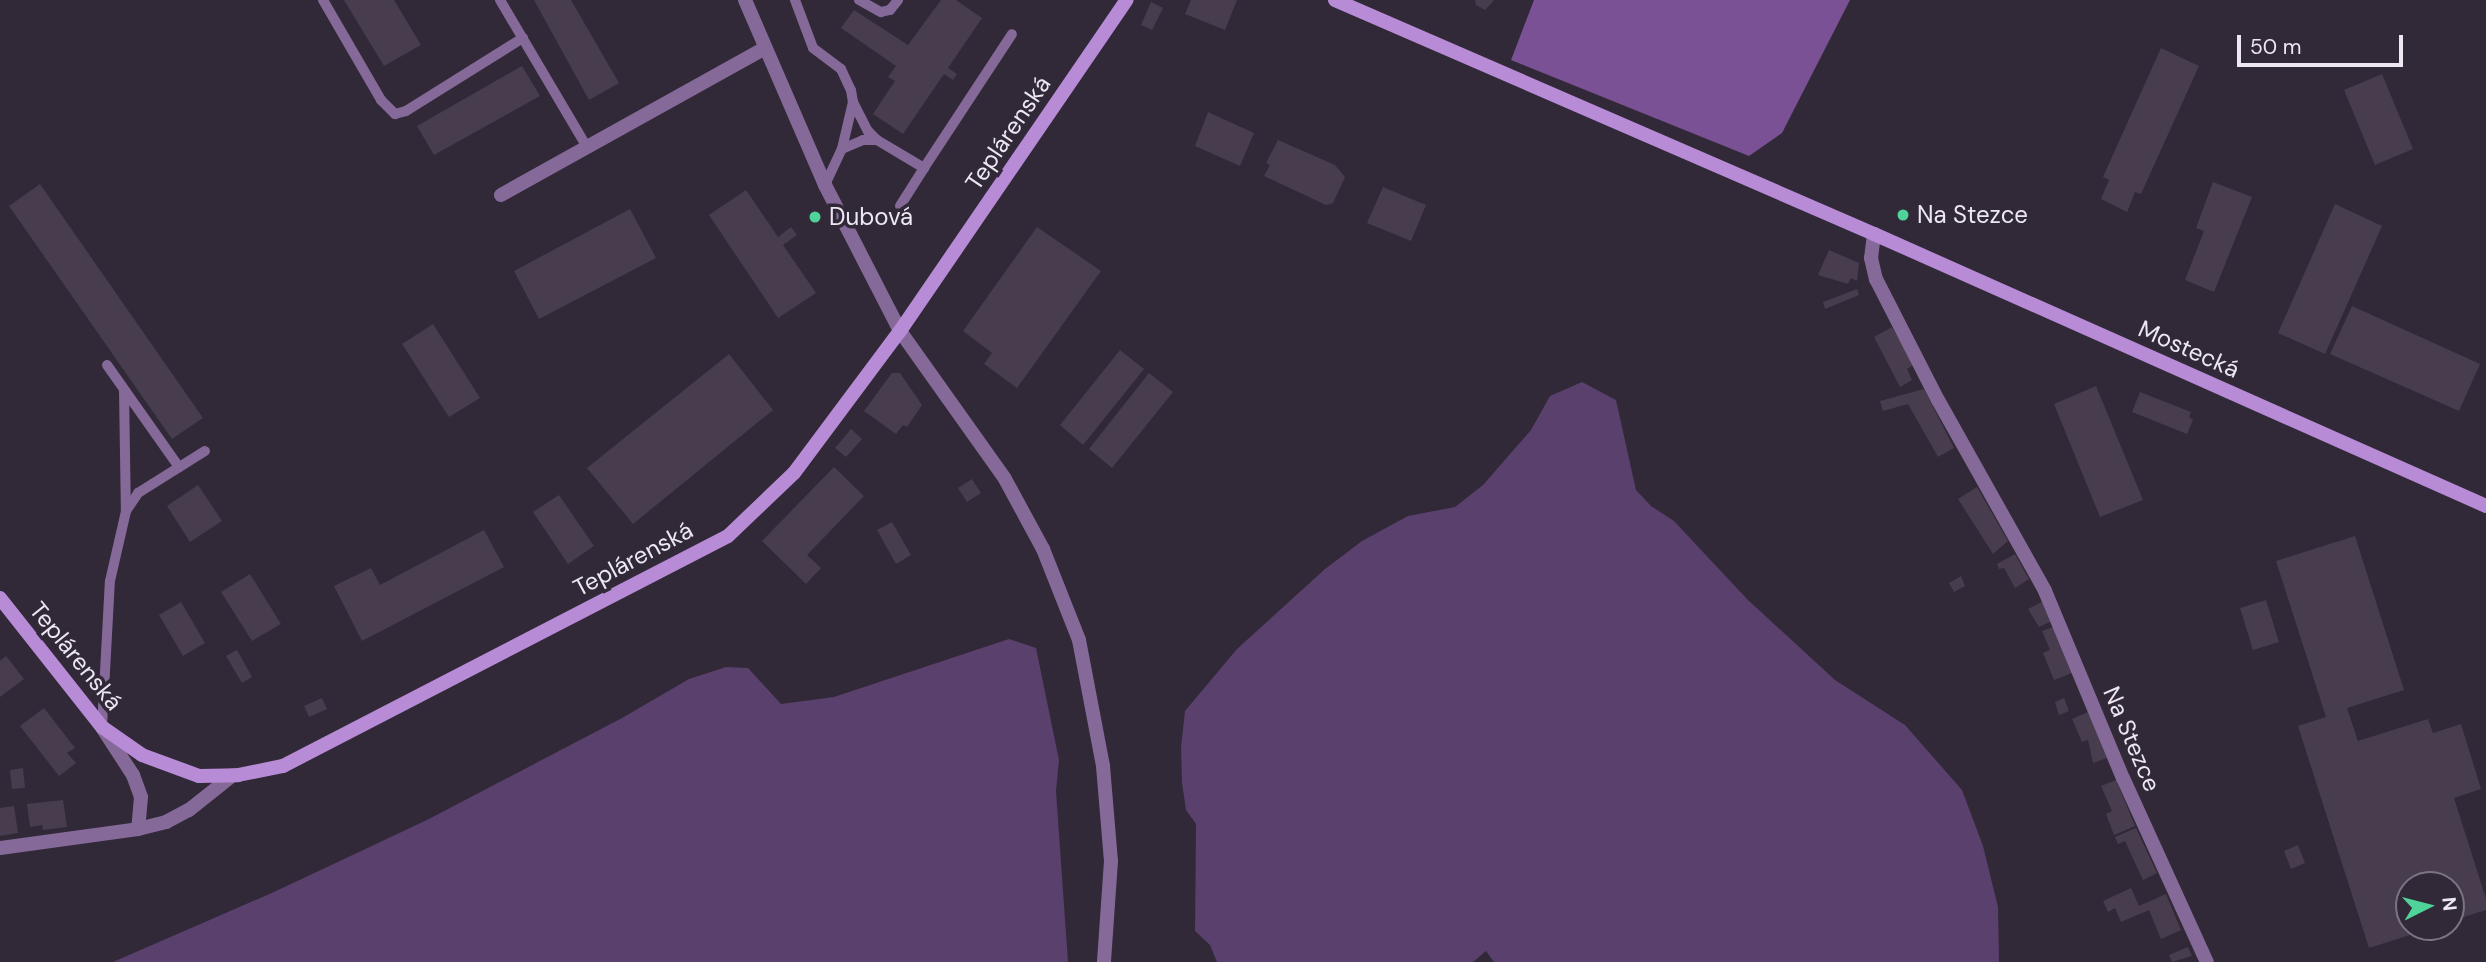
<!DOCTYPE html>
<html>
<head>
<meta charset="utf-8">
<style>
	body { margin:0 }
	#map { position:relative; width:2486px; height:962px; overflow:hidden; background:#312838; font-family:"DM Sans",sans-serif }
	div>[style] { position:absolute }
	.green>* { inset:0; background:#5a406c }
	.forest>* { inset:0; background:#7a5194 }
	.building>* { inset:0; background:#473d4e }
	.lane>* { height:10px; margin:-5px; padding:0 5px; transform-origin:5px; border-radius:5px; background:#856a99 }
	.street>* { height:14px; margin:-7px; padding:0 7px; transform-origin:7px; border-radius:7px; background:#856a99 }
	.secondary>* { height:14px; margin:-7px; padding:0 7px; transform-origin:7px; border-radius:7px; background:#b88bd7 }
	.dots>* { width:19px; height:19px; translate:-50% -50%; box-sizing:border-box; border:4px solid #312838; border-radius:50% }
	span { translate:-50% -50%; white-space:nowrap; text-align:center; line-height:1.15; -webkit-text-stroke:7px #312838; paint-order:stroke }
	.street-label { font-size:24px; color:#ede7f2 }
	.poi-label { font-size:24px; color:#ede7f2 }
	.left { translate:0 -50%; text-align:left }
	.north { position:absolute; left:2395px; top:871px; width:70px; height:70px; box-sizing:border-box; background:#312838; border:2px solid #7c7482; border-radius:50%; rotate:84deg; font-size:19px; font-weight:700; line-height:28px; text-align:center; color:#ede7f2 }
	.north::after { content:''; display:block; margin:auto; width:24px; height:32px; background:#4fd399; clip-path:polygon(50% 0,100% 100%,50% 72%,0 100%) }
	.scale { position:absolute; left:2237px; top:35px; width:166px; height:32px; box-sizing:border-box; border:4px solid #ede7f2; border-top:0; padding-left:9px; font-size:21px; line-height:24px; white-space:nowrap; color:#ede7f2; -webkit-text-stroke:5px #312838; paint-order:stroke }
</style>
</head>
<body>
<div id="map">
	<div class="green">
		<div style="clip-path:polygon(1582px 382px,1616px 400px,1636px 490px,1651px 506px,1674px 521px,1747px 599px,1835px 680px,1905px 725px,1962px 790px,1983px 846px,1998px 907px,1999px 962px,1494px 962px,1486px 951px,1473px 962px,1217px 962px,1210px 945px,1195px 931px,1196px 824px,1186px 810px,1182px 783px,1181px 747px,1185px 711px,1237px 649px,1325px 569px,1362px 541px,1408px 516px,1455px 507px,1483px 485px,1531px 430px,1550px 396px)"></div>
		<div style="clip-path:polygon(1009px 639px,1036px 648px,1059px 760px,1056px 791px,1068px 962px,113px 962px,274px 892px,429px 819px,622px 718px,689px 679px,726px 667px,748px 668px,781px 704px,834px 697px)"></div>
	</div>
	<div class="forest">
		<div style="clip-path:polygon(1534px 0,1850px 0,1782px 133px,1749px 156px,1511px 60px)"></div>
	</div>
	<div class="building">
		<div style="clip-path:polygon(344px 0,394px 0,421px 45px,384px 66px)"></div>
		<div style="clip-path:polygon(534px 0,571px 0,619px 83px,589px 100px)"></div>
		<div style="clip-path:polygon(941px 0,956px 0,982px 18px,948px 68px,957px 74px,953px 80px,944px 74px,903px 134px,873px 114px,895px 81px,888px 77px,896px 66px,841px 28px,854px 10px,908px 45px)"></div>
		<div style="clip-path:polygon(1191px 0,1237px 0,1225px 30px,1185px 14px)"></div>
		<div style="clip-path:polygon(1475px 0,1494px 0,1485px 10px,1476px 5px)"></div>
		<div style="clip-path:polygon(1151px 2px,1163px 8px,1152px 30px,1141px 25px)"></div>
		<div style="clip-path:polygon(2161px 48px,2199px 66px,2141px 194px,2135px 192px,2127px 212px,2101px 199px,2109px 180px,2103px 177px)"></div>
		<div style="clip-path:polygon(522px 66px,540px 96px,434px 155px,417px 126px)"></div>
		<div style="clip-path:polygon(2382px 74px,2413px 149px,2375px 165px,2344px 90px)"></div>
		<div style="clip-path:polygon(1208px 112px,1254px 133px,1240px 166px,1195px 146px)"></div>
		<div style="clip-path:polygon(1278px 140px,1335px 165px,1345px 177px,1333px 203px,1326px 205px,1264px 176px,1270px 165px,1266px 163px)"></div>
		<div style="clip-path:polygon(2213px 182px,2252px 197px,2214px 292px,2185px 280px,2204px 231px,2196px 228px)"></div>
		<div style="clip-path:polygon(40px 184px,203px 418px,172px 439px,9px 206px)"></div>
		<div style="clip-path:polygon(1383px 187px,1426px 205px,1411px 241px,1367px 223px)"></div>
		<div style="clip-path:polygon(746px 190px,778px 237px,791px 227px,797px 235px,783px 245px,816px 293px,778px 318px,709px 215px)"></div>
		<div style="clip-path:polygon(2335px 204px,2382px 226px,2325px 354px,2278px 333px)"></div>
		<div style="clip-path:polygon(630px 209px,656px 258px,539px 319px,514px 271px)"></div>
		<div style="clip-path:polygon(1037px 227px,1101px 271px,1017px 388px,984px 364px,992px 353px,963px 331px)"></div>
		<div style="clip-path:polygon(1829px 250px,1859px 263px,1857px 281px,1851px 278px,1848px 284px,1818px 275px)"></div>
		<div style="clip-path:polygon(1857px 289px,1859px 295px,1825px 309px,1823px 302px)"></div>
		<div style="clip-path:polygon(2352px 306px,2480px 364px,2459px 411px,2330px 354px)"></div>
		<div style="clip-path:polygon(433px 324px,480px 398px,449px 417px,402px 344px)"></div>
		<div style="clip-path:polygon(1892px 327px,1915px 364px,1907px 369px,1912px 380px,1900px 387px,1874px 337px)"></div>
		<div style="clip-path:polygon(1120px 350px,1144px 369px,1083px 445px,1060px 425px)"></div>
		<div style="clip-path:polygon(729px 354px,773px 410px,633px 524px,587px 468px)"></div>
		<div style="clip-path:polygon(892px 373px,900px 373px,922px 405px,907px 427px,903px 425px,896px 434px,864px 411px)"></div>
		<div style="clip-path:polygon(1149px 373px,1173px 392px,1112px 468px,1089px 449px)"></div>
		<div style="clip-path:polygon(2096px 386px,2143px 500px,2100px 517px,2054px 404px)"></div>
		<div style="clip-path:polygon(1924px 389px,1954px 448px,1938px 457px,1908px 404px,1883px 411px,1880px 401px)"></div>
		<div style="clip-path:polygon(2140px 392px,2191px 412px,2189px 417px,2193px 420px,2187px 434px,2132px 412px)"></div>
		<div style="clip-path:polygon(851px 429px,862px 439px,846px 457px,835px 448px)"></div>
		<div style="clip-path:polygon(834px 467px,864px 496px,807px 555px,821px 568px,806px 584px,762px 541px)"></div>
		<div style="clip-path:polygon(972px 479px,981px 493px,967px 502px,958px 488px)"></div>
		<div style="clip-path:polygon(198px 485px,222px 521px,190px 542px,167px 506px)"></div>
		<div style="clip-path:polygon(1977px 487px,2008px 541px,1993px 554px,1958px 499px)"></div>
		<div style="clip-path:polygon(559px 495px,594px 546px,568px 564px,533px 512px)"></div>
		<div style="clip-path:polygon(892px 522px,911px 555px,896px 564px,877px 530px)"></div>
		<div style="clip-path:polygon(484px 530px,504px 567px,362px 641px,334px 586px,371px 568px,380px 585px)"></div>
		<div style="clip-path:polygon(2355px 536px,2404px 690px,2347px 708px,2358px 741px,2428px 719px,2433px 733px,2461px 724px,2481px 789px,2454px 798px,2486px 899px,2486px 910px,2451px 921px,2451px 885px,2409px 885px,2409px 927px,2432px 928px,2369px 948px,2298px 726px,2326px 717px,2276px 561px)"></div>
		<div style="clip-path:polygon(2015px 554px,2029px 579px,2015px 588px,2004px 568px,1999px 569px,1997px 564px)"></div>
		<div style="clip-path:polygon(250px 574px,281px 624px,252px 641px,221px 592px)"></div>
		<div style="clip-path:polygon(1961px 576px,1965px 586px,1954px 592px,1949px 583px)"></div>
		<div style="clip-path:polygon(2266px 600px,2279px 642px,2253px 650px,2240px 608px)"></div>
		<div style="clip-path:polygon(181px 602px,205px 643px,183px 656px,159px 615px)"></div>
		<div style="clip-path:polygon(2042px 602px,2050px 622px,2039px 627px,2028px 609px)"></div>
		<div style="clip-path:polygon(2053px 627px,2072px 673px,2054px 680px,2043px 653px,2050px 650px,2042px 631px)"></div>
		<div style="clip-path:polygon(237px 650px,252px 677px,242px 683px,226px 656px)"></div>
		<div style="clip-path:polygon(6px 656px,24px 679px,0 697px,0 661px)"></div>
		<div style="clip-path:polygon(322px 698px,327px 709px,309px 717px,304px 706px)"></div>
		<div style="clip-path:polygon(2064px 698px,2069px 711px,2059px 715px,2055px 702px)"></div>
		<div style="clip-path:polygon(44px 708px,75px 748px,67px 753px,76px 763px,59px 776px,20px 726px)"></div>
		<div style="clip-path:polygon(2088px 712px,2107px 758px,2093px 763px,2088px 740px,2082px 742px,2072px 719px)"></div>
		<div style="clip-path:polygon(23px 768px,25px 788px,12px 789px,10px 770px)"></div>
		<div style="clip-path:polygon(2116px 780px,2135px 826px,2114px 835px,2106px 814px,2112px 811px,2101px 786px)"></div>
		<div style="clip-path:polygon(63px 800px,67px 827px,43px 830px,42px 825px,30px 827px,27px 804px)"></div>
		<div style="clip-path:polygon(14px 806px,18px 833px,0 836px,0 808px)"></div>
		<div style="clip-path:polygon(2136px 828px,2157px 873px,2143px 880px,2125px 841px,2118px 844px,2115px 837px)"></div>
		<div style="clip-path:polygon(2298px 845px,2305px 863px,2291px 869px,2284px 851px)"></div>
		<div style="clip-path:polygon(2131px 888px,2139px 906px,2166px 894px,2181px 930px,2161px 939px,2149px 910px,2121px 922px,2115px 908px,2108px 912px,2103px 901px)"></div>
		<div style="clip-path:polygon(2188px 947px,2192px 956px,2172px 962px,2169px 955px)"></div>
	</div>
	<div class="lane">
		<div style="left:323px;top:0;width:116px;rotate:59.9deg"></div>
		<div style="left:381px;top:100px;width:20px;rotate:45deg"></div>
		<div style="left:395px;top:114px;width:11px;rotate:-15deg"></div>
		<div style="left:406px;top:111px;width:138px;rotate:-32deg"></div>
		<div style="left:500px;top:0;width:171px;rotate:59.4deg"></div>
		<div style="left:795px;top:0;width:51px;rotate:69.4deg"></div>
		<div style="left:813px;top:48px;width:35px;rotate:37deg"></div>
		<div style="left:841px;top:69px;width:23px;rotate:65deg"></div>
		<div style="left:851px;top:90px;width:12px;rotate:81deg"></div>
		<div style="left:853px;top:102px;width:48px;rotate:103.2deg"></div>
		<div style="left:859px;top:0;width:25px;rotate:29deg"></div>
		<div style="left:881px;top:12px;width:9px;rotate:-13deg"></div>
		<div style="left:890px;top:10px;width:13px;rotate:-51deg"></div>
		<div style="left:853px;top:102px;width:33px;rotate:63deg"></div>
		<div style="left:868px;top:131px;width:13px;rotate:45deg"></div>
		<div style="left:825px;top:185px;width:40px;rotate:-65deg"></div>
		<div style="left:842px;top:149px;width:23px;rotate:-23deg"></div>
		<div style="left:863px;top:140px;width:14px"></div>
		<div style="left:877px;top:140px;width:55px;rotate:30.8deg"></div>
		<div style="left:924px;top:168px;width:160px;rotate:-56.7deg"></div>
		<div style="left:900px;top:206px;width:45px;rotate:-57.7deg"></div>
		<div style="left:107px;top:365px;width:125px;rotate:54.8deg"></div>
		<div style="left:124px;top:390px;width:121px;rotate:89.1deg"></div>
		<div style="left:102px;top:727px;width:146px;rotate:-86.9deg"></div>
		<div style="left:110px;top:581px;width:72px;rotate:-77.1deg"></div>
		<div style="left:126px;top:511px;width:22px;rotate:-56deg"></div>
		<div style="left:138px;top:493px;width:79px;rotate:-32.1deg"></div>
	</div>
	<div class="street">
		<div style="left:745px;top:0;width:202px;rotate:66.6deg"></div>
		<div style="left:825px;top:185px;width:164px;rotate:62.8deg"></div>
		<div style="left:900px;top:331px;width:181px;rotate:54.6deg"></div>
		<div style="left:1005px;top:479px;width:80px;rotate:61.5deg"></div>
		<div style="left:1043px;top:549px;width:98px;rotate:68.4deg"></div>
		<div style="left:1079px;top:640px;width:128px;rotate:79.2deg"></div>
		<div style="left:1103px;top:766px;width:95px;rotate:85.2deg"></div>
		<div style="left:1111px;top:861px;width:101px;rotate:94deg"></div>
		<div style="left:501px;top:195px;width:302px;rotate:-29.1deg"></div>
		<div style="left:1874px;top:234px;width:24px;rotate:97deg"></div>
		<div style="left:1871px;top:258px;width:22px;rotate:77deg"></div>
		<div style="left:1876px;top:279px;width:136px;rotate:62.9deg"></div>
		<div style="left:1938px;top:400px;width:219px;rotate:60.7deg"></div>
		<div style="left:2045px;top:591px;width:203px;rotate:67.4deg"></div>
		<div style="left:2123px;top:778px;width:202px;rotate:65.5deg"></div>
		<div style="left:103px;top:729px;width:55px;rotate:56.9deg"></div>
		<div style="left:133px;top:775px;width:23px;rotate:70deg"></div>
		<div style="left:141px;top:797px;width:32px;rotate:95deg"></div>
		<div style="left:0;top:848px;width:139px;rotate:-7.8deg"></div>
		<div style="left:138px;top:829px;width:29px;rotate:-14deg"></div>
		<div style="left:166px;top:822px;width:26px;rotate:-28deg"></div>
		<div style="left:189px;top:810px;width:56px;rotate:-38.5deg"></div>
	</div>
	<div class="secondary">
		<div style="left:1335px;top:0;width:588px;rotate:23.47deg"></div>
		<div style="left:1874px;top:234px;width:670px;rotate:23.96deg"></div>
		<div style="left:0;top:598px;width:164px;rotate:51.7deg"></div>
		<div style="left:102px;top:727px;width:49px;rotate:35deg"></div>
		<div style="left:142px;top:755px;width:61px;rotate:20.2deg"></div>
		<div style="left:199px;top:776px;width:39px;rotate:-1deg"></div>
		<div style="left:238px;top:775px;width:46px;rotate:-11.3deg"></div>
		<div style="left:283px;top:766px;width:501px;rotate:-27.33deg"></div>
		<div style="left:728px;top:536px;width:91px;rotate:-43.7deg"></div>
		<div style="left:794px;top:473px;width:177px;rotate:-53.3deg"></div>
		<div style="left:900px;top:331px;width:401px;rotate:-55.6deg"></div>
	</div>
	<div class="dots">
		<div style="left:1903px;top:215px;background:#4fd399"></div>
		<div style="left:815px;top:217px;background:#4fd399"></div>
	</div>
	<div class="street-label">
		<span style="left:1008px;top:133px;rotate:-56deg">Teplárenská</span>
		<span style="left:2189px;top:349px;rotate:24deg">Mostecká</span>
		<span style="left:633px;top:559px;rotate:-28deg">Teplárenská</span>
		<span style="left:76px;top:656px;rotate:51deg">Teplárenská</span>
		<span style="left:2132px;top:739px;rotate:67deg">Na Stezce</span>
	</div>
	<div class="poi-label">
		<span class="left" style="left:1917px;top:215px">Na Stezce</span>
		<span class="left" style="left:829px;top:217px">Dubová</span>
	</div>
	<div class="north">N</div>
	<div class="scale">50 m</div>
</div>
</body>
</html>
